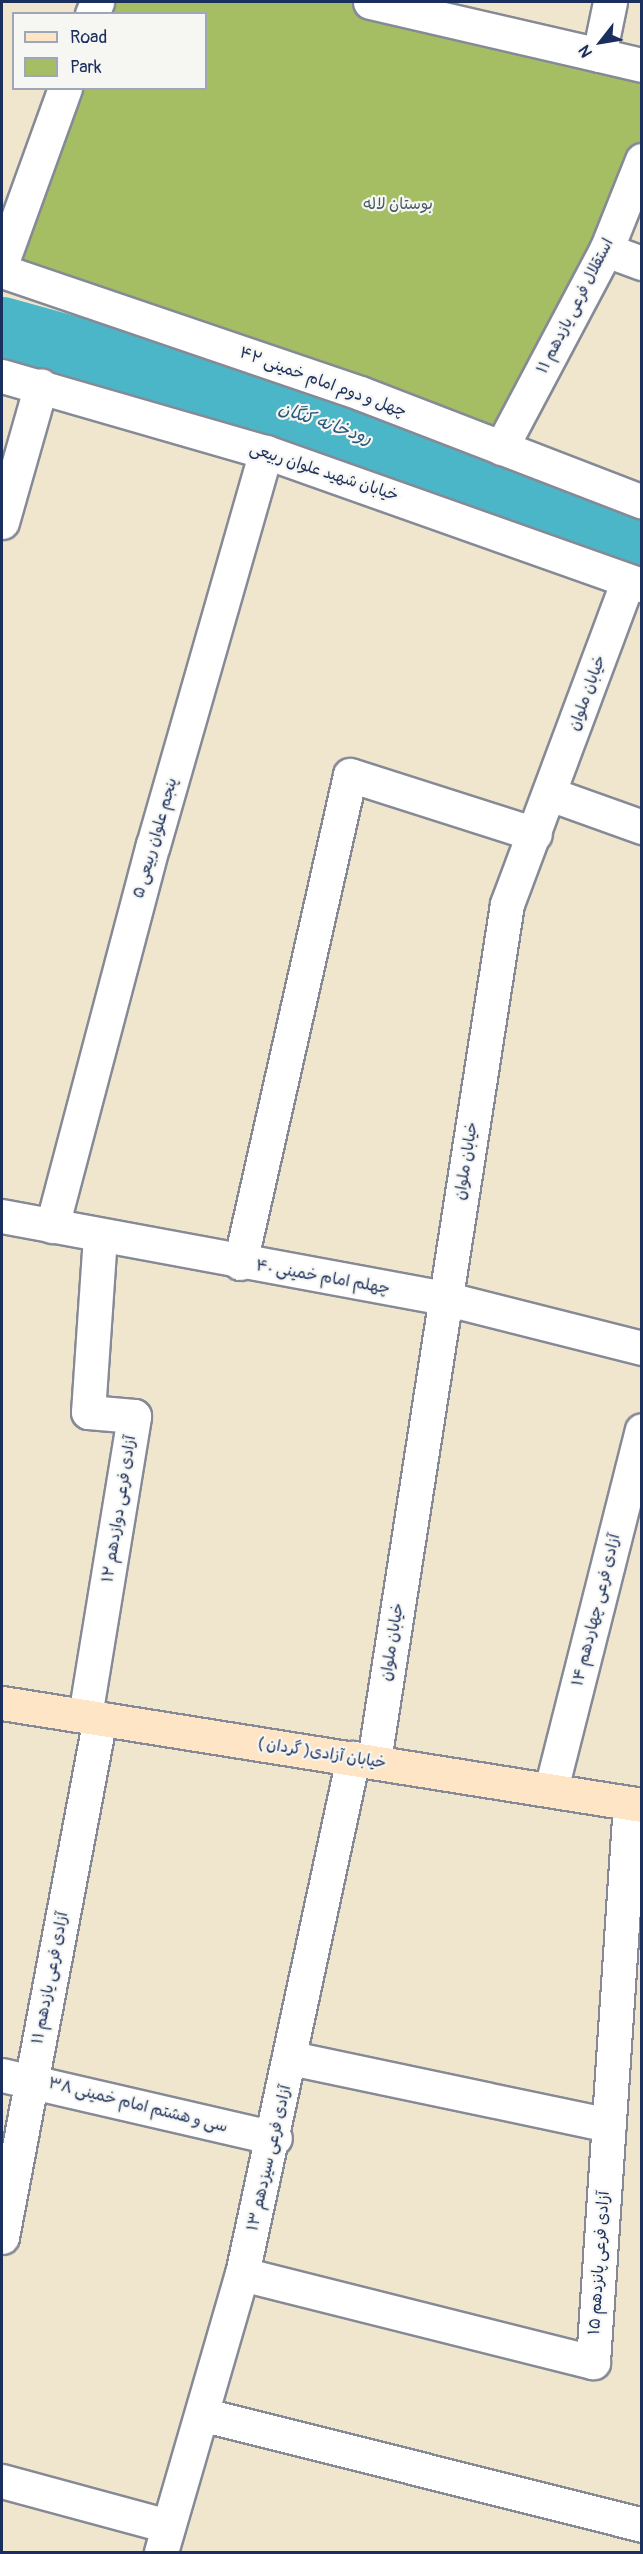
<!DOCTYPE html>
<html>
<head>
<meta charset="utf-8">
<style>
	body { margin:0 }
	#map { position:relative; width:643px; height:2554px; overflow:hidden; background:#efe6cd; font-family:Pangolin,"Playpen Sans Arabic",sans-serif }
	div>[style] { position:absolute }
	.green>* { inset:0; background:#a5bd63 }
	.river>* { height:68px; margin:-34px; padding:0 34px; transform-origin:34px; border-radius:34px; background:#4ab6c7 }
	.roads { filter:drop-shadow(2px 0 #858a96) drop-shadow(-2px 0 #858a96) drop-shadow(0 2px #858a96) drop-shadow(0 -2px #858a96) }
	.minor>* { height:33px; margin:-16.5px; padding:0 16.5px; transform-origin:16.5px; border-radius:16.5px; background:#fff }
	.secondary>* { height:33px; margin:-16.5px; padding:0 16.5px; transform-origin:16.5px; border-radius:16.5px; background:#fde5c5 }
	span { translate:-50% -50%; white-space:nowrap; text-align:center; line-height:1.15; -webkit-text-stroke:4.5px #f6f6f2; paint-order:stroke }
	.park-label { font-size:16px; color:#445a60 }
	.street-label { font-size:16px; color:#1b2f5e }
	.water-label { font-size:18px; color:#29587e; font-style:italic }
	.frame { position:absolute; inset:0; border:3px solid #1b2f5e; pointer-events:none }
	.legend { position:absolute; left:12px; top:12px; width:195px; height:78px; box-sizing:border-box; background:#f6f6f2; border:2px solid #9ea6b7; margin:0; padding:8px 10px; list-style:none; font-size:18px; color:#1b2f5e }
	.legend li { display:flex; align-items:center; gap:12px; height:30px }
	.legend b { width:30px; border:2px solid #9ea6b7 }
	.north { position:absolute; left:571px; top:12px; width:60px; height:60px; -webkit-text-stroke:4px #f6f6f2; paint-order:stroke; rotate:239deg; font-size:16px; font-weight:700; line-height:24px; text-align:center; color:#1b2f5e }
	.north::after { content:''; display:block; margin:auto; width:21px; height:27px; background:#1b2f5e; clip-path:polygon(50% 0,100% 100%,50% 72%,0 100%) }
</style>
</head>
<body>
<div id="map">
	<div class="green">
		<div style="clip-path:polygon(98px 2px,396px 2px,641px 64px,641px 146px,501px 448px,2px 271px,66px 89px,206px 88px,206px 14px,94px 13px)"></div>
	</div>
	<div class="river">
		<div style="left:2px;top:331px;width:294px;rotate:15.4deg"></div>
		<div style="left:285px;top:409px;width:380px;rotate:19.9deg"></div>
	</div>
	<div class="roads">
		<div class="minor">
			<div style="left:370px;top:2px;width:235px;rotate:13deg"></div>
			<div style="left:610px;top:2px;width:54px;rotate:101.7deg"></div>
			<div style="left:599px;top:55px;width:44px;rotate:13.1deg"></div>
			<div style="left:92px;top:14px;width:13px;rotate:-67deg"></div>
			<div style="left:606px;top:250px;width:38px;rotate:20deg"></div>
			<div style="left:2px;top:262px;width:185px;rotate:-70.1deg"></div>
			<div style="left:2px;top:271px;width:378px;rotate:18.8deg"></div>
			<div style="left:360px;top:393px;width:302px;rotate:21.1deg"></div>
			<div style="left:2px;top:376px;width:275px;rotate:16.1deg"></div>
			<div style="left:266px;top:452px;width:399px;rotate:19.5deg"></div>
			<div style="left:501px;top:448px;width:224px;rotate:-62.1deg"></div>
			<div style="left:606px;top:250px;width:97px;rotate:-68.2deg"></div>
			<div style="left:2px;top:522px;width:142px;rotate:-74.1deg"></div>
			<div style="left:550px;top:794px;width:98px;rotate:19.7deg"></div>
			<div style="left:2px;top:1216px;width:450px;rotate:10.5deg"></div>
			<div style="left:444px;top:1298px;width:204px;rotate:14.2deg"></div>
			<div style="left:52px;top:1226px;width:394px;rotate:-75.2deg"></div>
			<div style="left:153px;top:845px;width:409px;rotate:-74deg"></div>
			<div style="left:240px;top:1263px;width:500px;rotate:-77.3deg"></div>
			<div style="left:350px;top:775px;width:194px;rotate:17.7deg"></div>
			<div style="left:85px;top:1716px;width:304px;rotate:-80.7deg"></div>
			<div style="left:134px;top:1416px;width:46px;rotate:-175deg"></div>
			<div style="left:88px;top:1412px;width:177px;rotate:-86.1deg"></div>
			<div style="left:374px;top:1760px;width:866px;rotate:-81.17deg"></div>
			<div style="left:507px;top:904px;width:345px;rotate:-69.5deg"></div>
			<div style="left:551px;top:1789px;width:370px;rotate:-75.8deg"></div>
			<div style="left:291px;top:2058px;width:325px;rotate:11.9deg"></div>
			<div style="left:2px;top:2075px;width:280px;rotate:13deg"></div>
			<div style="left:2px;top:2237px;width:528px;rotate:-79.31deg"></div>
			<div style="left:242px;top:2274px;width:362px;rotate:14.1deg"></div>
			<div style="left:593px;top:2362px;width:560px;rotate:-86.21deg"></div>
			<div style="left:205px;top:2415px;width:451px;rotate:14.1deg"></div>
			<div style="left:2px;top:2481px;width:172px;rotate:15.2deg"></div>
			<div style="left:161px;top:2552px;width:290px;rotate:-73.8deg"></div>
			<div style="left:242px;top:2274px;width:528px;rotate:-77.86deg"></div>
		</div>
		<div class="secondary">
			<div style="left:2px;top:1703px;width:648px;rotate:9.06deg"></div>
		</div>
	</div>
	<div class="park-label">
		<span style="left:398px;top:204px">بوستان لاله</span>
	</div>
	<div class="street-label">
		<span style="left:575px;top:306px;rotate:-63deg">استقلال فرعی یازدهم ۱۱</span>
		<span style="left:323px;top:382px;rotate:20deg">چهل و دوم امام خمینی ۴۲</span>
		<span style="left:324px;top:472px;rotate:18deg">خیابان شهید علوان ربیعی</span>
		<span style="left:587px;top:693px;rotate:-70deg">خیابان ملوان</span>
		<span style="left:155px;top:838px;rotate:-74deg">پنجم علوان ربیعی ۵</span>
		<span style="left:466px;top:1161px;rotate:-81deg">خیابان ملوان</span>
		<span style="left:323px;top:1277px;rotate:10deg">چهلم امام خمینی ۴۰</span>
		<span style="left:119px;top:1509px;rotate:-81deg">آزادی فرعی دوازدهم ۱۲</span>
		<span style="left:596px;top:1610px;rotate:-76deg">آزادی فرعی چهاردهم ۱۴</span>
		<span style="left:392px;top:1642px;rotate:-81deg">خیابان ملوان</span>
		<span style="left:322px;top:1753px;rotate:9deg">خیابان آزادی( گردان )</span>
		<span style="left:50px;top:1978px;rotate:-79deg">آزادی فرعی یازدهم ۱۱</span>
		<span style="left:138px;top:2105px;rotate:14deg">سی و هشتم امام خمینی ۳۸</span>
		<span style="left:269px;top:2158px;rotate:-77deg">آزادی فرعی سیزدهم ۱۳</span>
		<span style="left:599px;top:2263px;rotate:-86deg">آزادی فرعی پانزدهم ۱۵</span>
	</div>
	<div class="water-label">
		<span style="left:325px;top:424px;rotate:19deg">رودخانه کنگان</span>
	</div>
	<div class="frame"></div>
	<ul class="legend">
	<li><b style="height:8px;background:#fde5c5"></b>Road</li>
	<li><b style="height:16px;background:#a5bd63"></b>Park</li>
	</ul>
	<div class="north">N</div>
</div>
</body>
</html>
